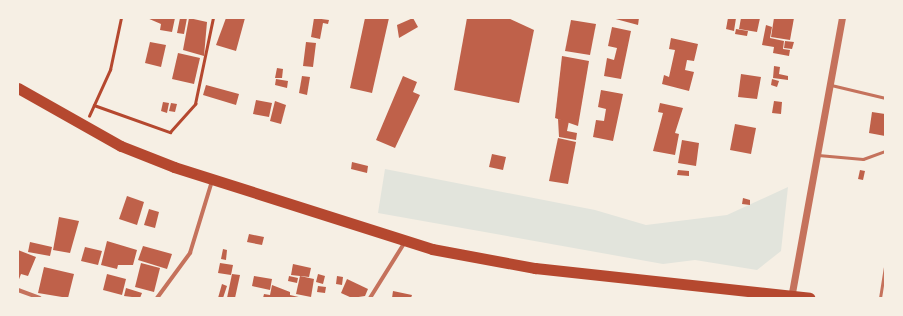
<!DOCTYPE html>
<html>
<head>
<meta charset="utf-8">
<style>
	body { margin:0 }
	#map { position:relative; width:903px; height:316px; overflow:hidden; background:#f6efe4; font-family:Montserrat,sans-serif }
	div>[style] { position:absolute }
	.green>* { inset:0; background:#e2e4dc }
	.building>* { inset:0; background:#bf614a }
	.path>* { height:2.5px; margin:-1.25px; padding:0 1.25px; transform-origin:1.25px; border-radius:1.25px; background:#b5482f }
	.service>* { height:3px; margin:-1.5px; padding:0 1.5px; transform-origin:1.5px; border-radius:1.5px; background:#c5725c }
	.minor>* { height:4px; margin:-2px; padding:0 2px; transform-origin:2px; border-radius:2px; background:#c5725c }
	.tertiary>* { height:7px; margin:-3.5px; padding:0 3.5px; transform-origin:3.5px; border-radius:3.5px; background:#c5725c }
	.trunk>* { height:11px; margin:-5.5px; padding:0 5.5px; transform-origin:5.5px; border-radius:5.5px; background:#b5482f }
	span { translate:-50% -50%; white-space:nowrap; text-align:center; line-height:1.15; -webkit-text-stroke:4px #f6efe4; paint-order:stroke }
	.frame { position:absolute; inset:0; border:19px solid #f6efe4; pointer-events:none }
</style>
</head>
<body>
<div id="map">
	<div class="green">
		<div style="clip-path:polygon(385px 169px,595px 210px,646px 225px,727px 215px,788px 187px,781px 251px,757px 270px,695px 260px,663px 264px,378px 213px)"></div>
	</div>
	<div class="building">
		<div style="clip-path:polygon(147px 18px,175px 18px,172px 32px,160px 30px,161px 24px)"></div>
		<div style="clip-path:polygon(180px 18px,187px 18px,184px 34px,177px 33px)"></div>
		<div style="clip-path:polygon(189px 18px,207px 22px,204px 56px,183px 50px)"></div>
		<div style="clip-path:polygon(226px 18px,245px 18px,236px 51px,216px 45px)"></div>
		<div style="clip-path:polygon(314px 18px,329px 20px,328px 24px,323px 23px,320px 39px,311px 37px)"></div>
		<div style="clip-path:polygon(365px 18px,389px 18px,372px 93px,350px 88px)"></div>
		<div style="clip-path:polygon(413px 18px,418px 27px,399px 38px,397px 25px)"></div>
		<div style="clip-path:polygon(467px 18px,508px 18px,534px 30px,519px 103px,454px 90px)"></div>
		<div style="clip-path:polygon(612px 18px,639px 18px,638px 25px)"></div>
		<div style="clip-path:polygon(728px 18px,736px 18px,734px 31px,726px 29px)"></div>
		<div style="clip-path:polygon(741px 18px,760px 18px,757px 32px,739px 29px)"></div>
		<div style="clip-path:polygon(774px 18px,794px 18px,790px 40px,771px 37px)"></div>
		<div style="clip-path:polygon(571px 20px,596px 24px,590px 55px,565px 51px)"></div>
		<div style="clip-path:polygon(766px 25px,772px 27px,770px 38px,784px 41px,783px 49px,790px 50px,789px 56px,773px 53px,774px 47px,762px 45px)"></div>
		<div style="clip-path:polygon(612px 27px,631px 31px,621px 79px,604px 76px,607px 58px,614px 60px,617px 48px,608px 46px)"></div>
		<div style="clip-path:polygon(736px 29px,748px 31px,747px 36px,735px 34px)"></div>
		<div style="clip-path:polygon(671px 38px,698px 44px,694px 61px,687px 60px,685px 70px,694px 72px,689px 91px,662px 84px,664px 75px,669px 77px,675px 50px,669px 49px)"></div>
		<div style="clip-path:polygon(785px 41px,794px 42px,792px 49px,784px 48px)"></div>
		<div style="clip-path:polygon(150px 42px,166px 45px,161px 67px,145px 63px)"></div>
		<div style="clip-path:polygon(306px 42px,316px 43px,313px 67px,303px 66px)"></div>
		<div style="clip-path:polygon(178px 53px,200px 58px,194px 84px,172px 79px)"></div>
		<div style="clip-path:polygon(562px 56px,589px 61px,578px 126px,555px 118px)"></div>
		<div style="clip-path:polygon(774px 66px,780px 67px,779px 74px,788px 76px,788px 80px,773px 78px)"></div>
		<div style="clip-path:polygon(277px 68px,283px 69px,282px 78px,275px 78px)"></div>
		<div style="clip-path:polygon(741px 74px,761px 77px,757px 99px,738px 97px)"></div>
		<div style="clip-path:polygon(302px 76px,310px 77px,307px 95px,299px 93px)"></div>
		<div style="clip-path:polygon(403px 76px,417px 82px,413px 92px,420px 95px,395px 148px,376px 140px)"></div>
		<div style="clip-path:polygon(276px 79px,288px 81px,287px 88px,275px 85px)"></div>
		<div style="clip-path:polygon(772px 79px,779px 81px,777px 87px,771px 85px)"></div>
		<div style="clip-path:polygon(206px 85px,239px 94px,236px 105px,203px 95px)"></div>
		<div style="clip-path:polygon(601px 90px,623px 94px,613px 141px,593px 137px,596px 120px,604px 121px,606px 109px,598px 107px)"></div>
		<div style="clip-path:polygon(256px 100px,272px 103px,269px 117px,253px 114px)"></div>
		<div style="clip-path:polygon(275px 101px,286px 105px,281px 124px,270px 121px)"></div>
		<div style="clip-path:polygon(774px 101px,782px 102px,781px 114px,772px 113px)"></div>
		<div style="clip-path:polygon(163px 102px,169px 103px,167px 113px,161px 111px)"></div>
		<div style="clip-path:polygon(171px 103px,177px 104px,175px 112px,169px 111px)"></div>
		<div style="clip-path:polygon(660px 103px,683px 108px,675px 133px,679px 134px,675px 155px,653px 151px,663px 113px,658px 112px)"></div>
		<div style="clip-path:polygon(872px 112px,885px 114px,885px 136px,869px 133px)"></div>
		<div style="clip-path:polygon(558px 119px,569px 121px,567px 131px,577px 133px,576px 140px,559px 137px)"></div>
		<div style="clip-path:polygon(735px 124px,756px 128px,751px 154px,730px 150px)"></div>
		<div style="clip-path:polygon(558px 138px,576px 142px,568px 184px,549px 181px)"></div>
		<div style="clip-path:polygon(682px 140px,699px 143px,696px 166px,678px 163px)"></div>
		<div style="clip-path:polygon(492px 154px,506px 157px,503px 170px,489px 167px)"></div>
		<div style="clip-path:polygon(352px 162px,368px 166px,367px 173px,351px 169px)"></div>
		<div style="clip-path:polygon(678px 170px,689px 171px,689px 176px,677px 175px)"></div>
		<div style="clip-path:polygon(860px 170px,865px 171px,863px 180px,858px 179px)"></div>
		<div style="clip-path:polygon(127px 196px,144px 202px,137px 225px,119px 219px)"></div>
		<div style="clip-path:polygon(743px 198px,750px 200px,750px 205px,742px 204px)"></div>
		<div style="clip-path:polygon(149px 209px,159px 212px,155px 228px,144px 225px)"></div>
		<div style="clip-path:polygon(59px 217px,79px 221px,70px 253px,53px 250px)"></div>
		<div style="clip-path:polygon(249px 234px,264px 237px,262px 245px,247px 242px)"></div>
		<div style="clip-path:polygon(107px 241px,137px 250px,133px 265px,118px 265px,117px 269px,101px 265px)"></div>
		<div style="clip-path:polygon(30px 242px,52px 247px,50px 256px,28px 252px)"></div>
		<div style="clip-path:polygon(143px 246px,172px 254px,167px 269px,138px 260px)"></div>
		<div style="clip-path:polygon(85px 247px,102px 251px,98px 265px,81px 261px)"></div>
		<div style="clip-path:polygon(223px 249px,227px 250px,226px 260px,221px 259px)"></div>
		<div style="clip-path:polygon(18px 250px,36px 257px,28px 276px,21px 274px,18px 282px)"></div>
		<div style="clip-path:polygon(141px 263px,160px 268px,154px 292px,135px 287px)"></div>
		<div style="clip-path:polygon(220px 263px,233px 265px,231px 275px,218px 273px)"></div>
		<div style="clip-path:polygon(293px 264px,311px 268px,309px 277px,291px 275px)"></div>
		<div style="clip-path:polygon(44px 267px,74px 274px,68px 298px,38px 293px)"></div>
		<div style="clip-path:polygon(107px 274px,126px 279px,122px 295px,103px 290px)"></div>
		<div style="clip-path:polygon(232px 274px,240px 275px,235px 298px,227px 298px)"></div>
		<div style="clip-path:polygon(318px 274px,325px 276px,323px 284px,316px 282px)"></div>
		<div style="clip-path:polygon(254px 276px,272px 279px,270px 290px,252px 286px)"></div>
		<div style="clip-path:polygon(289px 276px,298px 278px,297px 283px,288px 281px)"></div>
		<div style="clip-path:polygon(300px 276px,314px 279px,311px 297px,296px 294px)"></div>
		<div style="clip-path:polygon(337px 276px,343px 277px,342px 285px,336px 284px)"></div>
		<div style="clip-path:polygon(347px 279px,368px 289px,365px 296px,352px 298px,341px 293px)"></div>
		<div style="clip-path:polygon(222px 284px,227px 286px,223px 298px,218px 298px)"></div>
		<div style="clip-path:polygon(272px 285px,290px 292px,290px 295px,303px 298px,263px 298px,264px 294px,270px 295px)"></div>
		<div style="clip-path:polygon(318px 286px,326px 287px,325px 293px,317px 292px)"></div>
		<div style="clip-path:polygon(126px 288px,142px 293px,140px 298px,124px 296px)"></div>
		<div style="clip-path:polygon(393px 291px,412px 295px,411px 298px,392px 298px)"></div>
	</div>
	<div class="path">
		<div style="left:94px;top:105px;width:81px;rotate:19.6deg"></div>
		<div style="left:170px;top:132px;width:38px;rotate:-48deg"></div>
		<div style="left:195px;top:104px;width:88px;rotate:-78.2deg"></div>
		<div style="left:89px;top:116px;width:51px;rotate:-65.5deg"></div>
		<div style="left:110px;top:70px;width:53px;rotate:-78.1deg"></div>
	</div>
	<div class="service">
		<div style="left:831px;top:85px;width:56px;rotate:13.5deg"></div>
		<div style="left:818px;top:155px;width:45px;rotate:5.1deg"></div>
		<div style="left:863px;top:159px;width:23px;rotate:-20deg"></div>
		<div style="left:880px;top:298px;width:31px;rotate:-81deg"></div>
	</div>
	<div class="minor">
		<div style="left:18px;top:290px;width:23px;rotate:20deg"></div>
		<div style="left:157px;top:298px;width:56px;rotate:-53.7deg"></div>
		<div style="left:190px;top:253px;width:75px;rotate:-73deg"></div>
		<div style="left:370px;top:298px;width:66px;rotate:-58deg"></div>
	</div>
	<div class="tertiary">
		<div style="left:791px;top:298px;width:285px;rotate:-79.7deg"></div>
	</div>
	<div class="trunk">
		<div style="left:18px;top:88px;width:118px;rotate:29.4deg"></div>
		<div style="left:121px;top:146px;width:57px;rotate:21.6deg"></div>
		<div style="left:174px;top:167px;width:271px;rotate:17.6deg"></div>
		<div style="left:432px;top:249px;width:105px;rotate:10.5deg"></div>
		<div style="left:535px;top:268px;width:276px;rotate:6.2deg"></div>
	</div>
	<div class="frame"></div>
</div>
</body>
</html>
